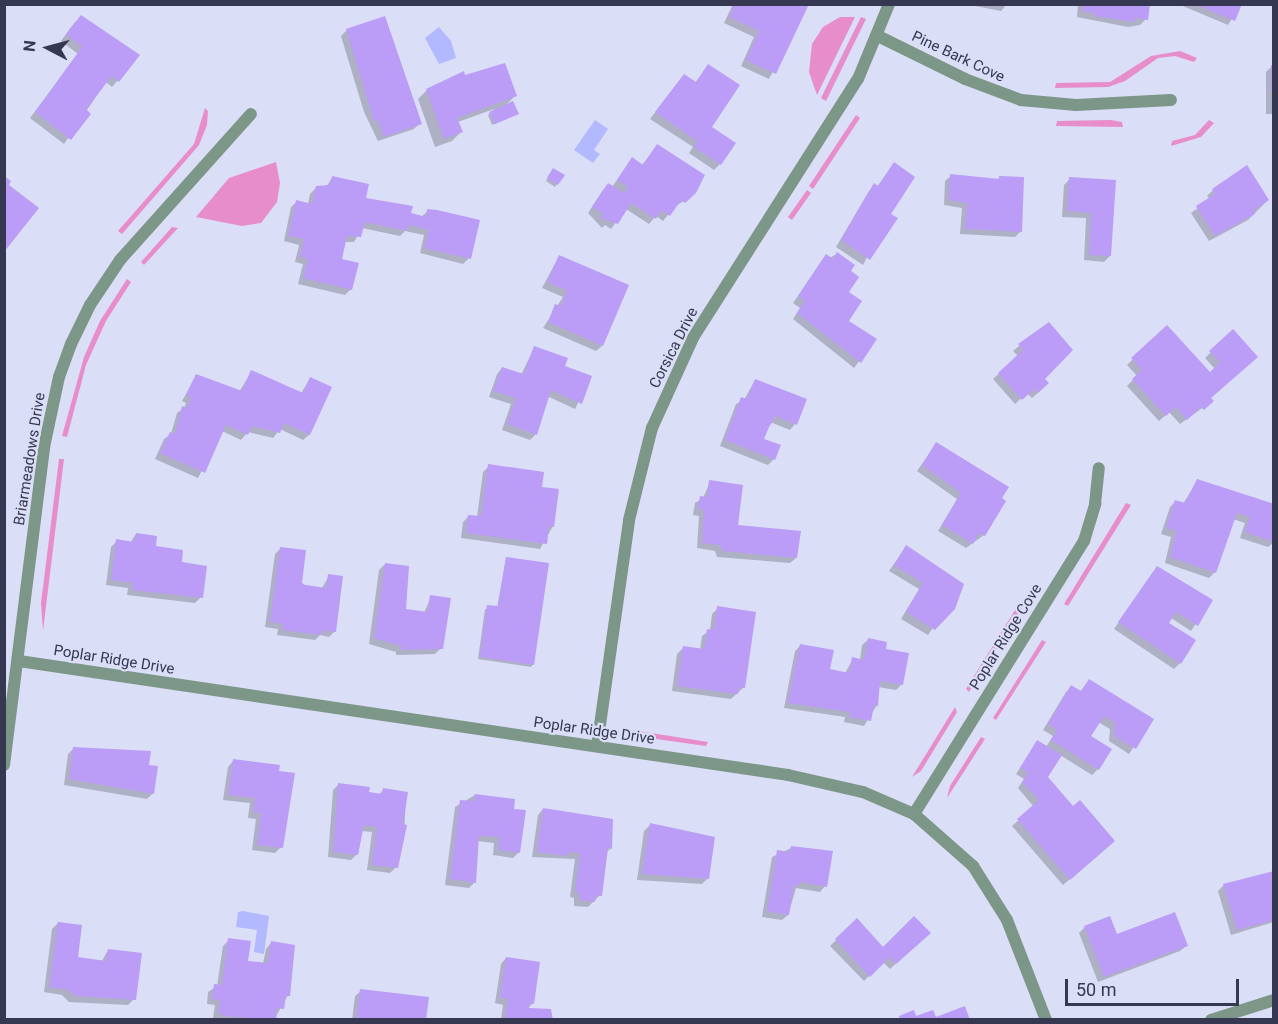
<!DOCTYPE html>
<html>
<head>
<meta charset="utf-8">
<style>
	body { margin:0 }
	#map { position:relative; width:1278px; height:1024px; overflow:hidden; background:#dadef6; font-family:Roboto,sans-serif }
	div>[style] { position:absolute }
	.green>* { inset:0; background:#e78dcb }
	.water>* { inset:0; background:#b2b9fe }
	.shadow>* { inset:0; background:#0003 }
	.building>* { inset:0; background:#bb9cf6 }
	.street>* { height:12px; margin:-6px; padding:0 6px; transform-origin:6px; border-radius:6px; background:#7c9787 }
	span { translate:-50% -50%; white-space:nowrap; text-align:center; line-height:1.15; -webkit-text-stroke:4.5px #dadef6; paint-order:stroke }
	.street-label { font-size:15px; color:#363851 }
	.frame { position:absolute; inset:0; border:6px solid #363851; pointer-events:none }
	.north { position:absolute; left:18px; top:18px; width:60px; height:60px; -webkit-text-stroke:4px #dadef6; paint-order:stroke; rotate:276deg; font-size:16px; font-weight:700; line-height:24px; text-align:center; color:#363851 }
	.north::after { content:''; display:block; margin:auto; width:21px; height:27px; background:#363851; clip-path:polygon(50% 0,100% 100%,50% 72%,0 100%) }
	.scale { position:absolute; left:1065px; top:979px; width:174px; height:27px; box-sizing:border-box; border:3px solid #363851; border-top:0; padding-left:8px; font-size:18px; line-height:21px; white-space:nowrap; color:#363851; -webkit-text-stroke:4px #dadef6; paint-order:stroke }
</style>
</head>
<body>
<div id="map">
	<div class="green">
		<div style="clip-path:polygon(840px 17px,855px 17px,817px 95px,809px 72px,812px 44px,823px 27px)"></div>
		<div style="clip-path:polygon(861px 17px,866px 19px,826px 101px,821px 98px)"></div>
		<div style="clip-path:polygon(1180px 51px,1197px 58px,1194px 62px,1175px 56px,1158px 58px,1125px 81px,1108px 87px,1055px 88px,1056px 83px,1110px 82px,1151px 56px)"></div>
		<div style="clip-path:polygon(205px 108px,208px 111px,207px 125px,199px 145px,122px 234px,118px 231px,194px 144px)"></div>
		<div style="clip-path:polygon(856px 115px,860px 118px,813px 189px,809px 186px)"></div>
		<div style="clip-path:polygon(1111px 120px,1122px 122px,1123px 127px,1056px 126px,1057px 121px)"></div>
		<div style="clip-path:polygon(1209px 120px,1214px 123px,1201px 137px,1171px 146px,1172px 141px,1195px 135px)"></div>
		<div style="clip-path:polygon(276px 162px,280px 183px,277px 202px,261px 223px,242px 226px,196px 217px,229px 178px)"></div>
		<div style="clip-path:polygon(807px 190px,811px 193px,792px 220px,788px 217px)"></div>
		<div style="clip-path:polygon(172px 227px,178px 228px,144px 265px,141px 262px)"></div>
		<div style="clip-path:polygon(127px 279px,131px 282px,106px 321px,86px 365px,67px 437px,62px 436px,84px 357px,100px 321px)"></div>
		<div style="clip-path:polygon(59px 459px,64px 459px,43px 631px,41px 603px)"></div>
		<div style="clip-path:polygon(1126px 503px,1131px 505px,1068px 606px,1064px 604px)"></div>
		<div style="clip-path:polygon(1020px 602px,1024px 605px,969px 692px,966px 689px)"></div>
		<div style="clip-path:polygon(1042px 640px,1046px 642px,996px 720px,993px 718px)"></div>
		<div style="clip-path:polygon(955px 707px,957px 712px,921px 771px,912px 777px)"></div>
		<div style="clip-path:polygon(632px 730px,708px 742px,706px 746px,649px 738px)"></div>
		<div style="clip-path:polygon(981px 737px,985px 739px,947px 798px,950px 786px)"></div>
	</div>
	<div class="water">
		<div style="clip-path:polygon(439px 27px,451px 41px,456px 58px,439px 64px,425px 38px)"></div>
		<div style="clip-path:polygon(595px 120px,608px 129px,594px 150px,600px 154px,593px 163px,574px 150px)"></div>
		<div style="clip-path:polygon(243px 911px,269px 916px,264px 954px,254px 952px,257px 930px,236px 927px,238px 912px)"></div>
	</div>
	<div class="shadow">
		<div style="clip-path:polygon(733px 4px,808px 4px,769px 79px,741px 66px,754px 37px,724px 23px)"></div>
		<div style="clip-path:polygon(965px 4px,1007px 4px,1001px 11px)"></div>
		<div style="clip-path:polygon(1078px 4px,1148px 4px,1146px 19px,1140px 25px,1128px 27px,1077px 17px)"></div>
		<div style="clip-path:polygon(1178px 4px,1241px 4px,1228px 25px)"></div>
		<div style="clip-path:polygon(75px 22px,138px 56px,112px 87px,106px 82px,64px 144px,30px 118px,78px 54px,61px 41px)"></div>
		<div style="clip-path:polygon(347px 30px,420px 123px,414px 129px,378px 141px,364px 112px,341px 36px)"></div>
		<div style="clip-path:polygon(708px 66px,710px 128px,720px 164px,714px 170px,689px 153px,693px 147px,650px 119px,679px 81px,695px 83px)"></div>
		<div style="clip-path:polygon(1272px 66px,1274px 114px,1266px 114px,1266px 72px)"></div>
		<div style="clip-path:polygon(465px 77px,515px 96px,504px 107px,517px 114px,492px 125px,488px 115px,494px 109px,458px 122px,461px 132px,452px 141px,435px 147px,418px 99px,427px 90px)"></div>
		<div style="clip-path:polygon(657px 146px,688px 199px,675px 206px,663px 221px,656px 216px,649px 224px,626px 209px,611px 229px,605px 225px,602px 228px,588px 213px,603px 190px,608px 185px,612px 187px,632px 159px,642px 165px)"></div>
		<div style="clip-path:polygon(894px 164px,889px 214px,863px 265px,836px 247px,869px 191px,877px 187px)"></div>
		<div style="clip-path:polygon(551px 172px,557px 184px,555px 187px,546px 181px)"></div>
		<div style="clip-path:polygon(951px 176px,997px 180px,1000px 177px,1021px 231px,1015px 237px,960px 234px,962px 208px,944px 205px,945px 181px)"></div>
		<div style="clip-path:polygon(332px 178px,364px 199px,421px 217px,428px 211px,469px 258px,463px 264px,420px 253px,424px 235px,405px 231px,400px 236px,362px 228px,354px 242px,345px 242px,340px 260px,351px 289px,345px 295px,298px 284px,303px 264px,295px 262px,299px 245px,284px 241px,291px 207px,297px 202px,308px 204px,310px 194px,316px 188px,326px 187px)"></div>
		<div style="clip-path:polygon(1070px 179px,1115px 182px,1110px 256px,1104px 262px,1084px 260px,1086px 218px,1062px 217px,1064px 185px)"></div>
		<div style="clip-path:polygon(1213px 190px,1268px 200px,1248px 220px,1209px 241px,1191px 213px,1210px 199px,1207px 196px)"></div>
		<div style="clip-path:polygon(837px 254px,849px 272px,847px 321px,875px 340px,854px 368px,793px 319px,800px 308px,793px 303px,821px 262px)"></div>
		<div style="clip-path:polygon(559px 256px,602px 346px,596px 351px,543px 328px,563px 297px,542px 288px)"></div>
		<div style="clip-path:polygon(1048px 324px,1042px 389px,1032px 398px,1027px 393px,1015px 404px,993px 379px,1018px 356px,1013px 351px,1019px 346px)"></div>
		<div style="clip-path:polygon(1167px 327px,1210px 374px,1215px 369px,1205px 358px,1233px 331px,1210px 398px,1212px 401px,1180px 424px,1169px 412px,1159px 421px,1127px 386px,1137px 376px,1127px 365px)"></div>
		<div style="clip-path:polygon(534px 348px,564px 367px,591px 376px,575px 409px,547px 396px,536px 434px,530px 440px,502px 430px,511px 404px,489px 397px,497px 374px,502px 368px,521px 375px)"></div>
		<div style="clip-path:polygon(252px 371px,301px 393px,310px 379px,309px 435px,303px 440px,280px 429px,273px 438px,248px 432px,241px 440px,222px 431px,198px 478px,155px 459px,164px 439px,171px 434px,177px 413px,184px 408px,186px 403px,182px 401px,196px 376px,239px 392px)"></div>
		<div style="clip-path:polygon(755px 380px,795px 424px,790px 430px,770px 422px,762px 440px,774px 459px,768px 465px,720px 446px,736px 404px,744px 400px)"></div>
		<div style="clip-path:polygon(936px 444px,984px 535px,966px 548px,938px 531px,957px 499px,917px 471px)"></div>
		<div style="clip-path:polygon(489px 466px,541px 488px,553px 526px,540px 549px,461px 538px,463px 522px,469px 516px,477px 517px,483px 472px)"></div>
		<div style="clip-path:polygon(1197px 481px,1274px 506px,1274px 542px,1268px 547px,1240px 538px,1245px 523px,1233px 519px,1215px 572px,1209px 578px,1165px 563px,1171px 537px,1161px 534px,1170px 507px,1176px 501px,1183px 504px)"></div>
		<div style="clip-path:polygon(710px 482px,736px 527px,796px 558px,790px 563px,717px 557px,715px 551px,697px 548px,699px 516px,693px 515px,695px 503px,703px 498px)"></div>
		<div style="clip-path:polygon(136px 534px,180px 564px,201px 597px,195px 603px,127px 595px,128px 588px,106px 585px,111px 547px,117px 541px,130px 543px)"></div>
		<div style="clip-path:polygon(906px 547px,962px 585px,928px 635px,901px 619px,919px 589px,889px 571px)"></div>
		<div style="clip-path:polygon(281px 548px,300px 584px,322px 588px,329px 576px,335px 631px,329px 637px,320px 635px,315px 640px,277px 635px,278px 629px,265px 627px,275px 554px)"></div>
		<div style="clip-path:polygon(506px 558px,533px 664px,531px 667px,478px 659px,485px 609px,497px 608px)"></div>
		<div style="clip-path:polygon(385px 564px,404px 610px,424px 613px,431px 597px,441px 648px,435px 654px,396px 655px,396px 652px,369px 644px,379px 570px)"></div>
		<div style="clip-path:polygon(1157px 567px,1211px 601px,1191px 631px,1171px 618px,1167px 624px,1180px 663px,1174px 669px,1114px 629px)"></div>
		<div style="clip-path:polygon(718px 608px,744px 687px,731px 699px,672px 691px,677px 654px,683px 648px,700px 650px,702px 636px,710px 630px,712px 614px)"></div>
		<div style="clip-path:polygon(868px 640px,884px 650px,901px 685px,896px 690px,878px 687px,877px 705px,864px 726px,844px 722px,845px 717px,784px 708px,795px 651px,801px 645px,829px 670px,845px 673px,853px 659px,860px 660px,862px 645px)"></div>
		<div style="clip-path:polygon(1089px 681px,1152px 719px,1129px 754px,1109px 741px,1110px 729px,1098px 722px,1089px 737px,1098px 769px,1092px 775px,1060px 755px,1046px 777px,1108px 846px,1063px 885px,1012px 826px,1034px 807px,1018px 788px,1024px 779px,1016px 774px,1037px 742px,1046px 747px,1053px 736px,1043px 730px,1066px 692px,1072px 687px,1080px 692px)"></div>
		<div style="clip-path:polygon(74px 748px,150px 752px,148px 766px,153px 793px,147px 799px,64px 785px,68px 754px)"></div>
		<div style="clip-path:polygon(233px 761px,278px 767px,281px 847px,275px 853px,252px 850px,256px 819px,248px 818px,250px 803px,223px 800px,228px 767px)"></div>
		<div style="clip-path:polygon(339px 784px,367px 793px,379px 795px,383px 790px,406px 793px,404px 838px,396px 867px,390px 873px,367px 870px,372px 832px,361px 831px,357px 854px,351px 860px,328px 857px,333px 790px)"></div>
		<div style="clip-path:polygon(475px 795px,513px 810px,519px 852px,513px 858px,493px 855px,494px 843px,477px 841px,475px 882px,469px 888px,445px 885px,455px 807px)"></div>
		<div style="clip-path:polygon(543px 809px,611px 848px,606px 853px,600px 895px,588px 907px,574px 906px,574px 898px,570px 897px,575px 859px,532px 857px,538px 815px)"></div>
		<div style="clip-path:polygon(650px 825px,708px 878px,702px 884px,637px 880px,644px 831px)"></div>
		<div style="clip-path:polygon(791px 848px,825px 886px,820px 892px,796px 888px,788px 915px,782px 920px,762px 917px,772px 857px)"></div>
		<div style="clip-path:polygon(1274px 872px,1274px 922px,1231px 935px,1218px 891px,1224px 885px)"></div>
		<div style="clip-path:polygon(857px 920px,883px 949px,923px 939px,890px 969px,883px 962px,864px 981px,830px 946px)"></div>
		<div style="clip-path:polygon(58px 923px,76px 958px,102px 961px,108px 950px,134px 999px,128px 1005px,69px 1002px,62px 995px,44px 992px,52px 929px)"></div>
		<div style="clip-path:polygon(1085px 927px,1116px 935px,1186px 946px,1180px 951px,1098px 982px,1079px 933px)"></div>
		<div style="clip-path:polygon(229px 940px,247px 962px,263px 964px,266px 949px,271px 943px,288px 995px,274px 1020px,213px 1018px,215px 1005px,207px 1004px,208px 992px,217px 986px,223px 946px)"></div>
		<div style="clip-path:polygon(506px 958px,533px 1003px,526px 1010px,551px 1020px,501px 1020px,503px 1005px,495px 1003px,501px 964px)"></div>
		<div style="clip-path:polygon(361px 991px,424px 1020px,352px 1020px,355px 996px)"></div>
	</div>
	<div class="building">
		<div style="clip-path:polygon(735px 4px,809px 4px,776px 74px,746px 60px,759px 31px,729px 17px)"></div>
		<div style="clip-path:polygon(1083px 4px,1150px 4px,1148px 20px,1135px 18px,1135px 22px,1094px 16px,1094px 13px,1082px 11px)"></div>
		<div style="clip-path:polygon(1194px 4px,1242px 4px,1235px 21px)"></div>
		<div style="clip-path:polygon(81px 15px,140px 55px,119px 82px,112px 76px,86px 109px,91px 114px,71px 140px,35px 112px,82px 47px,66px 34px)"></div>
		<div style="clip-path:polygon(385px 16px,422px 124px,384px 137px,378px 120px,374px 121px,346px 29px)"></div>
		<div style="clip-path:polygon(505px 63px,517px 96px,457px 118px,463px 132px,444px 139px,426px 89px,464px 71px,465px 75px)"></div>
		<div style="clip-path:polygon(708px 64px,740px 85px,712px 127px,736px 143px,721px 165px,694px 147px,697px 141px,655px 112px,684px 74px,696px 82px)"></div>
		<div style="clip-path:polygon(1271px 65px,1274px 65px,1274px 92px,1271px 92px)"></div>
		<div style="clip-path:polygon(513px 101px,519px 114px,495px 124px,489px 112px)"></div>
		<div style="clip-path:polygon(657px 144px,705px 175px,696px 193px,685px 203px,681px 200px,670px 216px,661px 210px,656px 219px,631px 203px,618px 224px,600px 218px,603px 214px,592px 207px,608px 183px,624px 193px,628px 187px,617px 180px,632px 157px,643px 165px)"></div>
		<div style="clip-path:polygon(894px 162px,915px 177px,891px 214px,898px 218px,870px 260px,841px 240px,874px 183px,878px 186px)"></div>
		<div style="clip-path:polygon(1247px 165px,1269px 200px,1253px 211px,1255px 214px,1215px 236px,1196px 206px,1215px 194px,1212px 189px)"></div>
		<div style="clip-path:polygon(553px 168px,565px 175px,558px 185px,547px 178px)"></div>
		<div style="clip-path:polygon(950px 174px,999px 179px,999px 176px,1024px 177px,1022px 232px,965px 229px,967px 203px,949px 200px)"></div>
		<div style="clip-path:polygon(4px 176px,11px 181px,9px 185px,39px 208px,4px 252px)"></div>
		<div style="clip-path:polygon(332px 176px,369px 184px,366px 198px,413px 206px,411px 213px,426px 217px,427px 209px,437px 210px,480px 220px,471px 259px,424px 248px,429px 230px,409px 225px,407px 231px,365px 222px,361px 237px,347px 236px,342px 259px,359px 263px,352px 290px,303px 278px,308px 259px,300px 257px,304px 239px,288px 236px,296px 200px,312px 204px,316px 186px,330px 185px)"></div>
		<div style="clip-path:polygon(1069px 177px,1116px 180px,1111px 256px,1089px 255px,1091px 213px,1067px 211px)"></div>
		<div style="clip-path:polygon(837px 252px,855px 265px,851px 271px,859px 277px,849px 292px,862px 301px,849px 321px,877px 339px,861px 363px,797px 313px,805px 301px,798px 296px,826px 254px,833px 259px)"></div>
		<div style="clip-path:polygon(559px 255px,629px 285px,603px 346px,548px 322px,555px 304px,561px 306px,567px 291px,547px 282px)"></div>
		<div style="clip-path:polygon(1049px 322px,1073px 350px,1045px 379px,1049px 383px,1038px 393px,1034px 389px,1022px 400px,998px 373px,1023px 350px,1018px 344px)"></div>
		<div style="clip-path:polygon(1167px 325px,1210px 372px,1220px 362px,1209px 351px,1233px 329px,1258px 357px,1211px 398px,1214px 401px,1204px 410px,1201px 407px,1187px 420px,1176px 407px,1166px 416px,1132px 379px,1142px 370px,1131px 358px)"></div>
		<div style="clip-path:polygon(534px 346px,568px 358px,565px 366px,592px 376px,582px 404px,551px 390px,537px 435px,507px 424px,516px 398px,493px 391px,502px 367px,524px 374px)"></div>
		<div style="clip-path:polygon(251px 370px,303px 393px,310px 377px,332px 387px,310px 435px,284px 423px,280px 433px,252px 426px,248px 435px,226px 425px,205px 473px,160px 453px,170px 432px,175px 434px,182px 406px,187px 408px,191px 397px,186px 395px,196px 374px,242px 391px)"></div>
		<div style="clip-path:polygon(755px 379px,807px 399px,797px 425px,776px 416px,769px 427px,764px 439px,781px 445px,775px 460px,725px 440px,741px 397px,747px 399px)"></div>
		<div style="clip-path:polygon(936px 442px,1009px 487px,1002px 498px,1006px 501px,985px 536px,979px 533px,973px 544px,942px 525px,961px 493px,922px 465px)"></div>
		<div style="clip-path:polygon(488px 464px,544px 472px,542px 487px,559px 489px,554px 527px,549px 526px,547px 544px,466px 533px,468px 515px,481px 516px)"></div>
		<div style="clip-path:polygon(1197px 479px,1274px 504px,1274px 542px,1245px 532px,1250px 517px,1237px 513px,1216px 573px,1170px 557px,1176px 531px,1166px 528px,1175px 500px,1185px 503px)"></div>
		<div style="clip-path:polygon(709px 480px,743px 485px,738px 525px,801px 531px,797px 558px,723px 551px,720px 545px,702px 543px,704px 510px,698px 509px,700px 496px,707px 497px)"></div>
		<div style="clip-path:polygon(136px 533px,157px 536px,156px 546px,183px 550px,182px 562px,207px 566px,203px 598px,132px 590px,133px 583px,111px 580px,116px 539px,134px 542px)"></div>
		<div style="clip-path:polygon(906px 545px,964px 584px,955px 609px,935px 630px,906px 612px,923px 583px,894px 565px)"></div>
		<div style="clip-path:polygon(280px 547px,306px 550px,302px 583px,305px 585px,326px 588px,328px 574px,343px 576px,336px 632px,323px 630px,322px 635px,282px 630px,283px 624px,270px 622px)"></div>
		<div style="clip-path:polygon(506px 557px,549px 563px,534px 665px,480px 657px,487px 605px,498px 606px)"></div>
		<div style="clip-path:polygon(385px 563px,409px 566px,406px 609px,428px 612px,430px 595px,451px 598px,443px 649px,401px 650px,401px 646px,374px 638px)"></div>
		<div style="clip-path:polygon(1157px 566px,1213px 600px,1198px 626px,1176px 612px,1169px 623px,1196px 640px,1181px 664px,1118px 622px)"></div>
		<div style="clip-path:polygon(717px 606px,756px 612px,745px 688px,739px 687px,738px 694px,677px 686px,683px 646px,704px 649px,707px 629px,714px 630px)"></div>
		<div style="clip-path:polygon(868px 638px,887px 642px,886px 649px,909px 653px,903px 685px,880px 681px,878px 706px,874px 705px,871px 721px,849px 717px,850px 712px,788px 703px,800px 644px,834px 650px,830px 669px,849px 673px,852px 657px,864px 660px)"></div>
		<div style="clip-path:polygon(1089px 679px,1154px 719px,1136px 749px,1114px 736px,1115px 723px,1104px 716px,1091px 736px,1112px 749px,1099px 770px,1051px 740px,1057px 730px,1048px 724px,1071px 685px,1081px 691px)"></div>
		<div style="clip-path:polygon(1037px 740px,1062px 755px,1048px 777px,1073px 806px,1080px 800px,1115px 841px,1070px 880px,1017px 819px,1039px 800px,1022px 782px,1028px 773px,1020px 768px)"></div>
		<div style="clip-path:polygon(73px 747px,151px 751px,149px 765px,158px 766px,154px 794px,69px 779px)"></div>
		<div style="clip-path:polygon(233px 759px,280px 765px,279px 771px,295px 773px,283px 848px,257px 845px,261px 813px,253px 812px,255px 798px,228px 795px)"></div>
		<div style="clip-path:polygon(338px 783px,370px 787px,369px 792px,382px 794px,383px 788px,408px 792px,403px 824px,407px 825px,398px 868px,372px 865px,377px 827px,364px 825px,358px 855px,333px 852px)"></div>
		<div style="clip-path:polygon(475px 794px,515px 799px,514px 809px,526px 810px,520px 853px,498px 850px,499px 837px,479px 836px,476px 883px,450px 879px,460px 800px,474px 801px)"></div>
		<div style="clip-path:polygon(543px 808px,613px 819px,612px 849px,608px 848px,602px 896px,596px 895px,595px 902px,580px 900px,579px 893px,575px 892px,580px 853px,568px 852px,567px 856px,537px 852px)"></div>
		<div style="clip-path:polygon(650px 823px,715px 837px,709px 879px,642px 874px)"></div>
		<div style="clip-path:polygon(791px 846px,833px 851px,827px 887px,800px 882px,800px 886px,794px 885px,789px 915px,767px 911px,777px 850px,790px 852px)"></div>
		<div style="clip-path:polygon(1274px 871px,1274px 920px,1237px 930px,1223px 884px)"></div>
		<div style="clip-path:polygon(1175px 912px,1188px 946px,1104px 977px,1084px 926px,1110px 916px,1117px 934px)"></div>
		<div style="clip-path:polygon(914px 916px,931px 933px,896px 964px,890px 957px,870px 977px,835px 939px,857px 918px,883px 947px)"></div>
		<div style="clip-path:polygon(58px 922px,82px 925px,78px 957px,106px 961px,108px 949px,142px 953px,136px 1000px,75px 996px,68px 990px,49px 987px)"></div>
		<div style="clip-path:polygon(228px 938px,251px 941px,248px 961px,268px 963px,271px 941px,295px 945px,290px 996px,286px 996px,284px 1009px,277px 1008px,276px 1020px,224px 1016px,218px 1012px,220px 1000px,212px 999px,214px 984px,222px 985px)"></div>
		<div style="clip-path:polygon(506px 957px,540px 962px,534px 1004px,530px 1003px,529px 1008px,551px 1009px,553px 1020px,505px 1020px,508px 999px,500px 998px)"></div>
		<div style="clip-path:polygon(360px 989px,429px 997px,426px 1020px,356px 1020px)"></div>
		<div style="clip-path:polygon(965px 1006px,970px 1020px,900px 1020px,899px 1016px,914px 1010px,916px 1016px,933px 1010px,936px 1017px)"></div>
	</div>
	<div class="street">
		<div style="left:878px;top:36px;width:97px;rotate:26.3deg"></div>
		<div style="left:965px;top:79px;width:60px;rotate:20.6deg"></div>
		<div style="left:1021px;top:100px;width:55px;rotate:5.2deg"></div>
		<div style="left:1076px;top:105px;width:95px;rotate:-3deg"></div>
		<div style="left:19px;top:661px;width:777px;rotate:8.43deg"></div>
		<div style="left:788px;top:775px;width:77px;rotate:12.8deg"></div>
		<div style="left:863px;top:792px;width:56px;rotate:23.3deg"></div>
		<div style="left:914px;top:814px;width:79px;rotate:41.4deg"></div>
		<div style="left:973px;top:866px;width:64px;rotate:57.8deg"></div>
		<div style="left:1007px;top:920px;width:107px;rotate:68.7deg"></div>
		<div style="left:597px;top:746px;width:228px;rotate:-81.9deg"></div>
		<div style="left:629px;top:520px;width:95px;rotate:-76deg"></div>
		<div style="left:652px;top:428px;width:101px;rotate:-65.5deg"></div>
		<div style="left:694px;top:336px;width:305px;rotate:-57.5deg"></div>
		<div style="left:858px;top:79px;width:81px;rotate:-67.5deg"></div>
		<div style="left:4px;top:765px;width:321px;rotate:-82.8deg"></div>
		<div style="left:44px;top:447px;width:72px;rotate:-77.9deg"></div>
		<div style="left:59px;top:377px;width:35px;rotate:-70deg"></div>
		<div style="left:71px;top:344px;width:43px;rotate:-64deg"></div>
		<div style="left:90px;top:305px;width:54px;rotate:-56.3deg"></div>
		<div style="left:120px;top:260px;width:196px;rotate:-48.1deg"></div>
		<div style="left:914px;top:814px;width:322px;rotate:-58.1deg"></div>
		<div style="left:1084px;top:541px;width:39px;rotate:-73deg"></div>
		<div style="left:1095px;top:504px;width:36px;rotate:-84deg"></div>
		<div style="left:1211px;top:1020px;width:66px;rotate:-17.6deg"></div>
	</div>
	<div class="street-label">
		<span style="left:958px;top:57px;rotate:25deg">Pine Bark Cove</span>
		<span style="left:674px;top:348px;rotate:-63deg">Corsica Drive</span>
		<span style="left:30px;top:459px;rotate:-81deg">Briarmeadows Drive</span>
		<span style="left:1006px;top:637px;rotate:-58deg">Poplar Ridge Cove</span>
		<span style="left:114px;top:660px;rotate:9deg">Poplar Ridge Drive</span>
		<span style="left:594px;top:731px;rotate:8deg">Poplar Ridge Drive</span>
	</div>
	<div class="frame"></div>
	<div class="north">N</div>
	<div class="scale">50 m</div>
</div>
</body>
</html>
